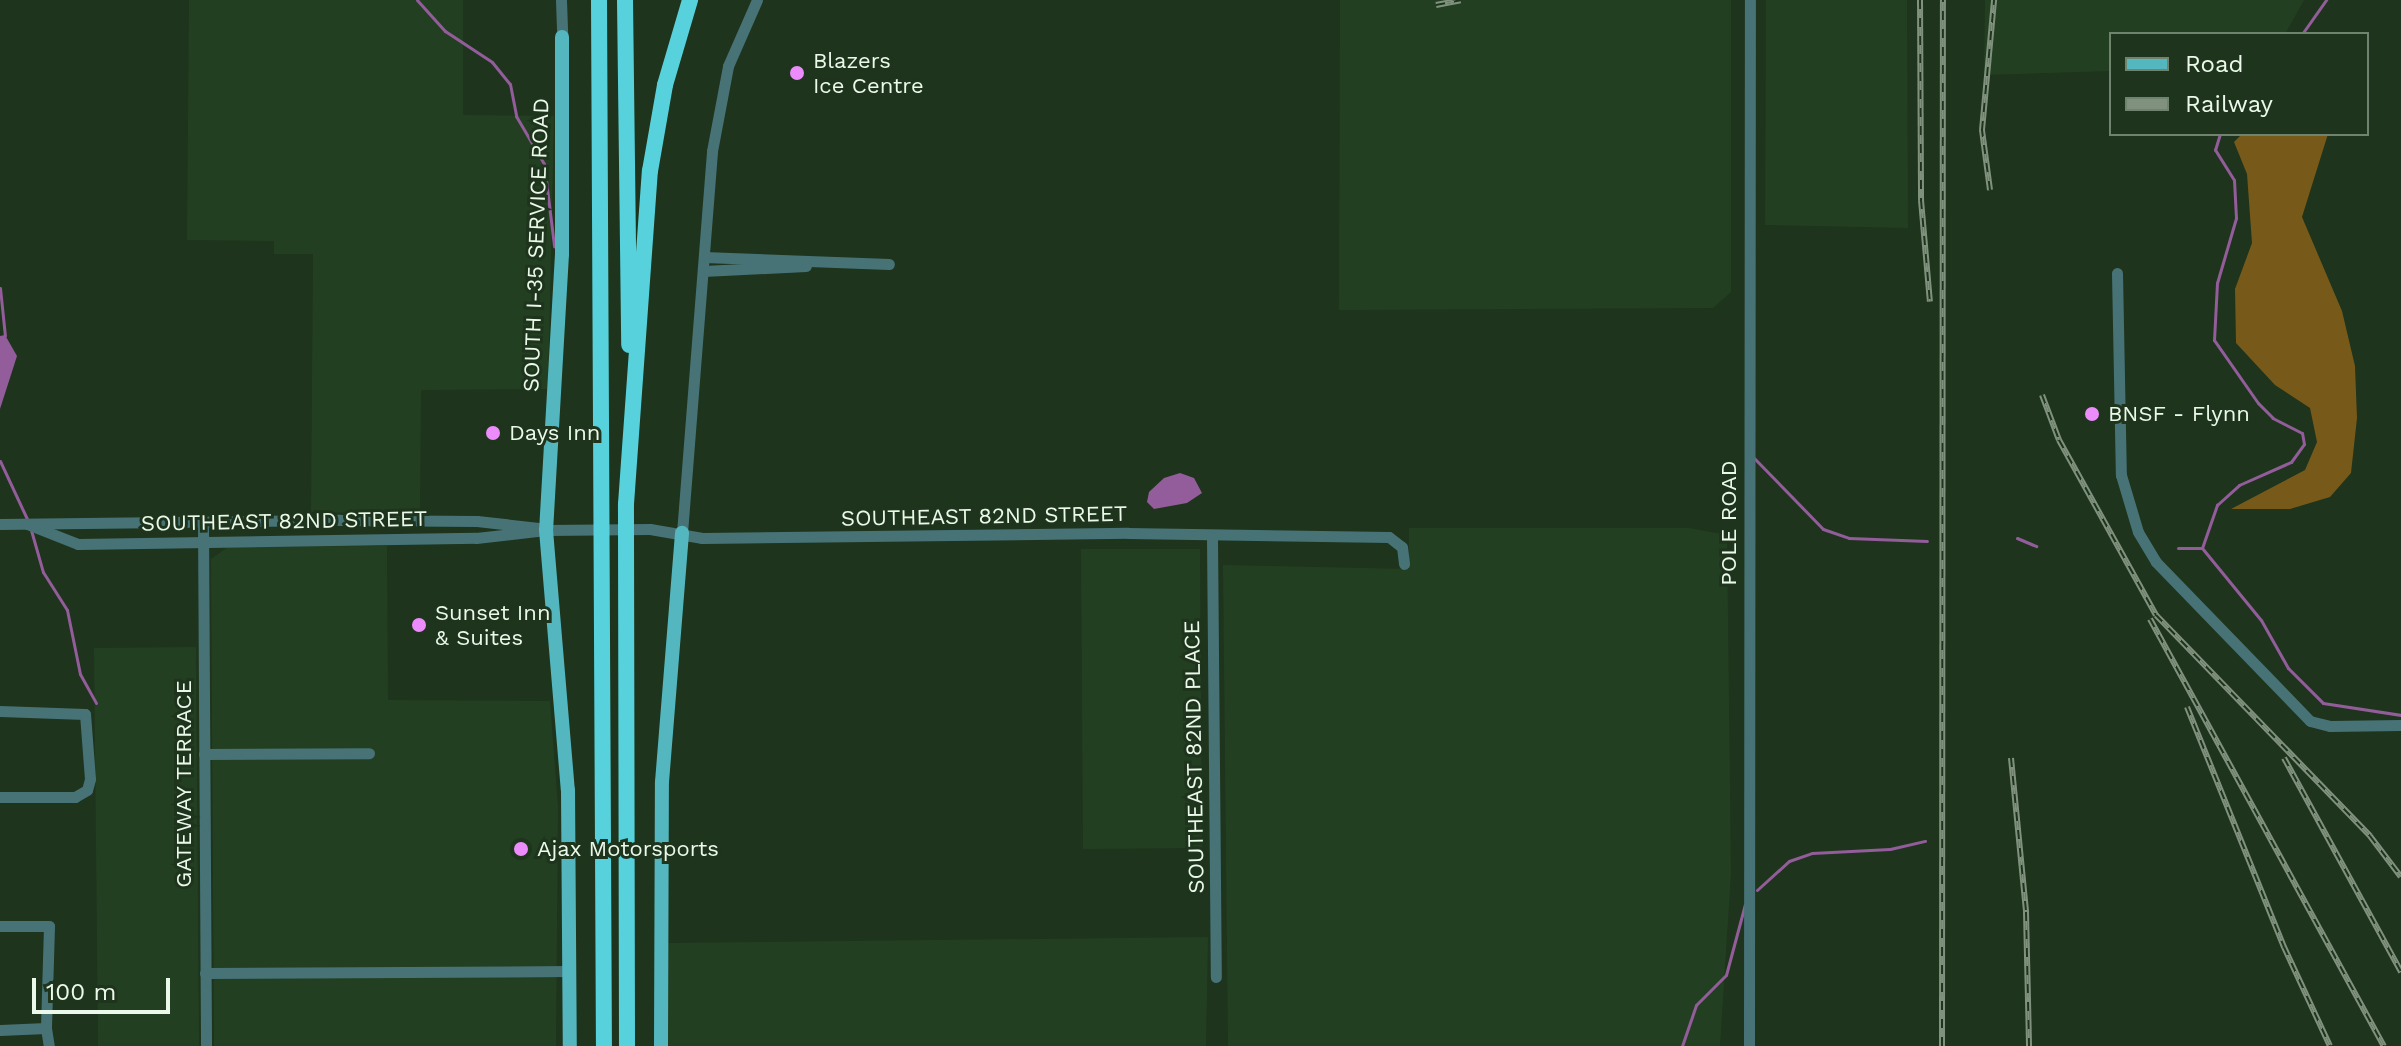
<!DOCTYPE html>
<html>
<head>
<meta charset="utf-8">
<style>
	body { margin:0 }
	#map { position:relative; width:2401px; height:1046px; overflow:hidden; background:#1e341c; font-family:"Work Sans",sans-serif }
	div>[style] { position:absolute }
	.built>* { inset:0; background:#233f21 }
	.forest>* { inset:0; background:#77591a }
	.water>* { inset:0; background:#925d9a }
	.stream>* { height:3px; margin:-1.5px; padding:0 1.5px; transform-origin:1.5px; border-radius:1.5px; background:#925d9a }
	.minor>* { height:11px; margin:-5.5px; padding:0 5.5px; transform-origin:5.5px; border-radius:5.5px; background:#477377 }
	.major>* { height:14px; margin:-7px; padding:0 7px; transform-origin:7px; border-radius:7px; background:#54b7bf }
	.highway>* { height:16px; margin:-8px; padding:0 8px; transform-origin:8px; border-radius:8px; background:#57d2dc }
	.rail>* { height:6px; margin-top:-3px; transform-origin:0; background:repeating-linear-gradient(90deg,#1e341c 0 9px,#80927e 0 18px); box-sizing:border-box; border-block:2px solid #80927e }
	.dots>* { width:22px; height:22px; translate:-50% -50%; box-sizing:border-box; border:4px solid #1e341c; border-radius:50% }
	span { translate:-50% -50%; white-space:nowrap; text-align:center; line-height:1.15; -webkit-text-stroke:6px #1e341c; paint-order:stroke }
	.poi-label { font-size:22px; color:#ebf9ea }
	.left { translate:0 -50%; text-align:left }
	.street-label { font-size:22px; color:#ebf9ea }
	.legend { position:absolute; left:2109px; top:32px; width:260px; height:104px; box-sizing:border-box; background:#1e341c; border:2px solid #70836e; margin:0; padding:10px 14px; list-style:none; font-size:24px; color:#ebf9ea }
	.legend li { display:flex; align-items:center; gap:16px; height:40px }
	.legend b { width:40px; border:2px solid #70836e }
	.scale { position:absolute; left:32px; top:978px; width:138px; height:36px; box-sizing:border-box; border:4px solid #ebf9ea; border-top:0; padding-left:10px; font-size:24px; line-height:28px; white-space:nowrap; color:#ebf9ea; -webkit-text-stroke:6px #1e341c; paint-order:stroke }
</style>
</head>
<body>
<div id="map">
	<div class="built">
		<div style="clip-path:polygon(189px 0,463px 0,463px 115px,554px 116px,548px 389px,421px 390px,420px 514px,311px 512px,313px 254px,274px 254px,274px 241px,187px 240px)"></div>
		<div style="clip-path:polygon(1340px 0,1731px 0,1731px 292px,1713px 308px,1339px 310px)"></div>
		<div style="clip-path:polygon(1766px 0,1907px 0,1908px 228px,1765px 225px)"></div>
		<div style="clip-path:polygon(1985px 0,2304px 0,2285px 34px,2111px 34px,2111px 71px,1984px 75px)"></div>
		<div style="clip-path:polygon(1409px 528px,1689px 528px,1727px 535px,1731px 874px,1720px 1046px,1228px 1046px,1223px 565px,1409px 569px)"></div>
		<div style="clip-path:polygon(387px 546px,388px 700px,550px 701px,558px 807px,556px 1046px,214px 1046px,211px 559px,228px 547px)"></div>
		<div style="clip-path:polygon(1081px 549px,1200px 549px,1202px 848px,1083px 849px)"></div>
		<div style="clip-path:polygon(196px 647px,199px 1046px,98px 1046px,94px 648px)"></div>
		<div style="clip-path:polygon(1208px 937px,1206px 1046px,668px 1046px,668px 943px)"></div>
	</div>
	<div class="forest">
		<div style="clip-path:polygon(2242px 134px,2328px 134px,2302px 217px,2342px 311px,2355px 366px,2357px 418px,2351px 473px,2330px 497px,2290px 509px,2231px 509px,2305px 470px,2317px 442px,2310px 408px,2275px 385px,2236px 343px,2235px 289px,2252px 243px,2247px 174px,2234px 142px)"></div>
	</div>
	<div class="water">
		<div style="clip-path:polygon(5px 335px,17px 356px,0 409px,0 336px)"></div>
		<div style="clip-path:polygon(1180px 473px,1194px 478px,1202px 493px,1187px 503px,1154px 509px,1147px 502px,1149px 492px,1164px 478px)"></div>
	</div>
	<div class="stream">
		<div style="left:417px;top:0;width:42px;rotate:47.9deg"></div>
		<div style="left:445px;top:31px;width:56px;rotate:33.4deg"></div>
		<div style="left:492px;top:62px;width:28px;rotate:51deg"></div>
		<div style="left:510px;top:84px;width:33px;rotate:79deg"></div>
		<div style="left:516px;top:116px;width:56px;rotate:59.7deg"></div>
		<div style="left:544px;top:164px;width:83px;rotate:83deg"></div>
		<div style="left:2302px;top:34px;width:42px;rotate:-54.8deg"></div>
		<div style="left:0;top:288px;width:48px;rotate:84.1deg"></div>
		<div style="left:1754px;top:458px;width:99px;rotate:45.8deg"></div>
		<div style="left:1823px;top:529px;width:28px;rotate:19deg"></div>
		<div style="left:1849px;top:538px;width:78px;rotate:2.2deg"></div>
		<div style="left:0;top:461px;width:64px;rotate:65deg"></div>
		<div style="left:31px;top:530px;width:44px;rotate:74.1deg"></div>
		<div style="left:43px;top:572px;width:45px;rotate:57.7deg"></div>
		<div style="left:67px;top:610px;width:65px;rotate:78.5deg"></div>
		<div style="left:80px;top:674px;width:33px;rotate:61deg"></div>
		<div style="left:2017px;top:538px;width:21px;rotate:23deg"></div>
		<div style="left:2178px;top:548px;width:24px"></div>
		<div style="left:2202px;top:548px;width:46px;rotate:-70.8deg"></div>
		<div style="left:2217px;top:505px;width:30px;rotate:-42deg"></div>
		<div style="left:2239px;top:485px;width:57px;rotate:-23.9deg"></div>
		<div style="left:2291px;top:462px;width:22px;rotate:-54deg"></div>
		<div style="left:2304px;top:444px;width:11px;rotate:-100deg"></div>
		<div style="left:2302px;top:433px;width:33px;rotate:-153deg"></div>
		<div style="left:2273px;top:418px;width:21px;rotate:-135deg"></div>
		<div style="left:2258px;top:403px;width:77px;rotate:-124.9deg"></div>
		<div style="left:2214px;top:340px;width:57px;rotate:-87deg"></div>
		<div style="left:2217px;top:283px;width:68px;rotate:-73.7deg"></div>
		<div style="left:2236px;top:218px;width:38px;rotate:-93deg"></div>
		<div style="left:2234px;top:180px;width:36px;rotate:-122deg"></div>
		<div style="left:2215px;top:150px;width:17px;rotate:-73deg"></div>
		<div style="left:2202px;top:548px;width:93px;rotate:50.7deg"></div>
		<div style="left:2261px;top:620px;width:55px;rotate:60.6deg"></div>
		<div style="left:2288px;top:668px;width:49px;rotate:45deg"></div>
		<div style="left:2323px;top:703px;width:79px;rotate:8.7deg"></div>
		<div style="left:1757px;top:890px;width:43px;rotate:-42.2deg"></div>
		<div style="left:1789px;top:861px;width:24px;rotate:-19deg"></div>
		<div style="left:1812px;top:853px;width:78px;rotate:-2.9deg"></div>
		<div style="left:1890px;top:849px;width:36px;rotate:-13deg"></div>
		<div style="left:1682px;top:1046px;width:43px;rotate:-71.1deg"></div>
		<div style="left:1696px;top:1005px;width:42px;rotate:-45deg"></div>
		<div style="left:1726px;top:975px;width:73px;rotate:-75deg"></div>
	</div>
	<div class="minor">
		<div style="left:561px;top:0;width:37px;rotate:88deg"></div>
		<div style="left:704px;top:257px;width:185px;rotate:2.2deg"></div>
		<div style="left:703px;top:271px;width:103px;rotate:-2.8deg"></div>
		<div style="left:2117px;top:273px;width:202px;rotate:88.9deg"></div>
		<div style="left:2121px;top:475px;width:59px;rotate:73.4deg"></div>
		<div style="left:2138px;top:532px;width:35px;rotate:59deg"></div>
		<div style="left:2156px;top:562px;width:221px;rotate:45.9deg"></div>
		<div style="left:2310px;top:721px;width:21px;rotate:14deg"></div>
		<div style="left:2330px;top:726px;width:71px;rotate:-0.8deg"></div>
		<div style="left:203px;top:521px;width:525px;rotate:89.67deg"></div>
		<div style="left:0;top:524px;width:340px;rotate:-0.7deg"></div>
		<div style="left:340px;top:520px;width:137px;rotate:0.4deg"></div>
		<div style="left:477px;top:521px;width:62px;rotate:6.4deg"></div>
		<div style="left:27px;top:524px;width:55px;rotate:21.4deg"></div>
		<div style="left:78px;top:544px;width:398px;rotate:-0.9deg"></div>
		<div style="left:476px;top:538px;width:70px;rotate:-6.5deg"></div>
		<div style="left:546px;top:530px;width:104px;rotate:-0.6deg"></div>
		<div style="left:650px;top:529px;width:53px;rotate:9.8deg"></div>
		<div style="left:702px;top:538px;width:426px;rotate:-0.7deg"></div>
		<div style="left:1128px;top:533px;width:261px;rotate:0.9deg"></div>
		<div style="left:1389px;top:537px;width:16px;rotate:38deg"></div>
		<div style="left:1402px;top:547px;width:17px;rotate:83deg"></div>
		<div style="left:682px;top:533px;width:383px;rotate:-85.5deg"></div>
		<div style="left:712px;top:151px;width:86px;rotate:-79.3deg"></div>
		<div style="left:728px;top:66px;width:72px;rotate:-66.3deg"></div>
		<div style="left:1212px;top:537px;width:440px;rotate:89.5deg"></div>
		<div style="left:0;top:711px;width:85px;rotate:2deg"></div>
		<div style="left:85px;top:714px;width:65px;rotate:85.6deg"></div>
		<div style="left:90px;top:779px;width:11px;rotate:105deg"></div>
		<div style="left:87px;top:790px;width:14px;rotate:150deg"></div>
		<div style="left:75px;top:797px;width:75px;rotate:180deg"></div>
		<div style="left:204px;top:754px;width:165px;rotate:-0.3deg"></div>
		<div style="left:0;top:926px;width:49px"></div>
		<div style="left:49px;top:926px;width:102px;rotate:91.7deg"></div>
		<div style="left:46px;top:1028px;width:46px;rotate:177.5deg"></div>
		<div style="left:205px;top:973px;width:365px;rotate:-0.3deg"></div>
		<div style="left:46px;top:1028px;width:18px;rotate:81deg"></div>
		<div style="left:1749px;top:1046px;width:1046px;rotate:-89.95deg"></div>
	</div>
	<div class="major">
		<div style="left:562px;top:37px;width:217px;rotate:90deg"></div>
		<div style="left:562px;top:254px;width:276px;rotate:93.3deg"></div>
		<div style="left:546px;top:530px;width:261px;rotate:85.2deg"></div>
		<div style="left:568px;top:790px;width:256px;rotate:89.6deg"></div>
		<div style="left:661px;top:1046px;width:264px;rotate:-89.8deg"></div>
		<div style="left:662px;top:782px;width:250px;rotate:-85.4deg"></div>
	</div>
	<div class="highway">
		<div style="left:599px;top:0;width:1046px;rotate:89.73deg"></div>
		<div style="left:625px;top:0;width:345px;rotate:89.3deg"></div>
		<div style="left:627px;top:1046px;width:542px;rotate:-90.11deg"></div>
		<div style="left:626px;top:504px;width:334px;rotate:-85.9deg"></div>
		<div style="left:650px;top:171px;width:87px;rotate:-80.1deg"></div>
		<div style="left:665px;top:85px;width:89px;rotate:-73.6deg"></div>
	</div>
	<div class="rail">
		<div style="left:1920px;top:0;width:200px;rotate:89.7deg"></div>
		<div style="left:1921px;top:200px;width:102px;rotate:85deg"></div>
		<div style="left:1436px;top:5px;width:25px;rotate:-11deg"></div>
		<div style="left:1990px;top:190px;width:61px;rotate:-97.6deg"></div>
		<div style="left:1982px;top:130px;width:131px;rotate:-84.7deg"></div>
		<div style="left:2042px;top:395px;width:48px;rotate:69.3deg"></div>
		<div style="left:2059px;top:440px;width:200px;rotate:61deg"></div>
		<div style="left:2156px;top:615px;width:308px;rotate:45.9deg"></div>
		<div style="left:2370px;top:836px;width:51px;rotate:52.9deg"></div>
		<div style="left:2150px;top:619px;width:487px;rotate:61.3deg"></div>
		<div style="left:2187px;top:707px;width:259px;rotate:68deg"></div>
		<div style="left:2284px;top:947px;width:109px;rotate:65.1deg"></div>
		<div style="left:2011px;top:758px;width:155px;rotate:84.4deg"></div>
		<div style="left:2026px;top:912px;width:134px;rotate:88.7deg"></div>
		<div style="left:2284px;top:758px;width:244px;rotate:61.3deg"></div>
		<div style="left:1942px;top:1046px;width:1046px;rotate:-89.95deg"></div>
	</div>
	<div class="dots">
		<div style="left:797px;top:73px;background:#ec8cfa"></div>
		<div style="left:2092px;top:414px;background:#ec8cfa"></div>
		<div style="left:493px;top:433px;background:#ec8cfa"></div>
		<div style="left:419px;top:625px;background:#ec8cfa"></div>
		<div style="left:521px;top:849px;background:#ec8cfa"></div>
	</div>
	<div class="poi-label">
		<span class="left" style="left:813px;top:73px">Blazers<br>Ice Centre</span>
		<span class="left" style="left:2108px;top:414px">BNSF - Flynn</span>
		<span class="left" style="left:509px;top:433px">Days Inn</span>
		<span class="left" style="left:435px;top:625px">Sunset Inn<br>&amp; Suites</span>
		<span class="left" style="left:537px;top:849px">Ajax Motorsports</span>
	</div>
	<div class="street-label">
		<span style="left:536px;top:245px;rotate:-88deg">SOUTH I-35 SERVICE ROAD</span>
		<span style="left:984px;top:516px;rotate:-1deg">SOUTHEAST 82ND STREET</span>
		<span style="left:284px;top:521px;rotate:-1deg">SOUTHEAST 82ND STREET</span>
		<span style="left:1729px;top:523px;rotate:-90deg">POLE ROAD</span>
		<span style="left:1194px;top:757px;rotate:-91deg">SOUTHEAST 82ND PLACE</span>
		<span style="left:184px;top:784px;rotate:-90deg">GATEWAY TERRACE</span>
	</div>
	<ul class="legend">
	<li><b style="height:10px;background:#54b7bf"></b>Road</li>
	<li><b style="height:10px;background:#80927e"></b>Railway</li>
	</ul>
	<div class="scale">100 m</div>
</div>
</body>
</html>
